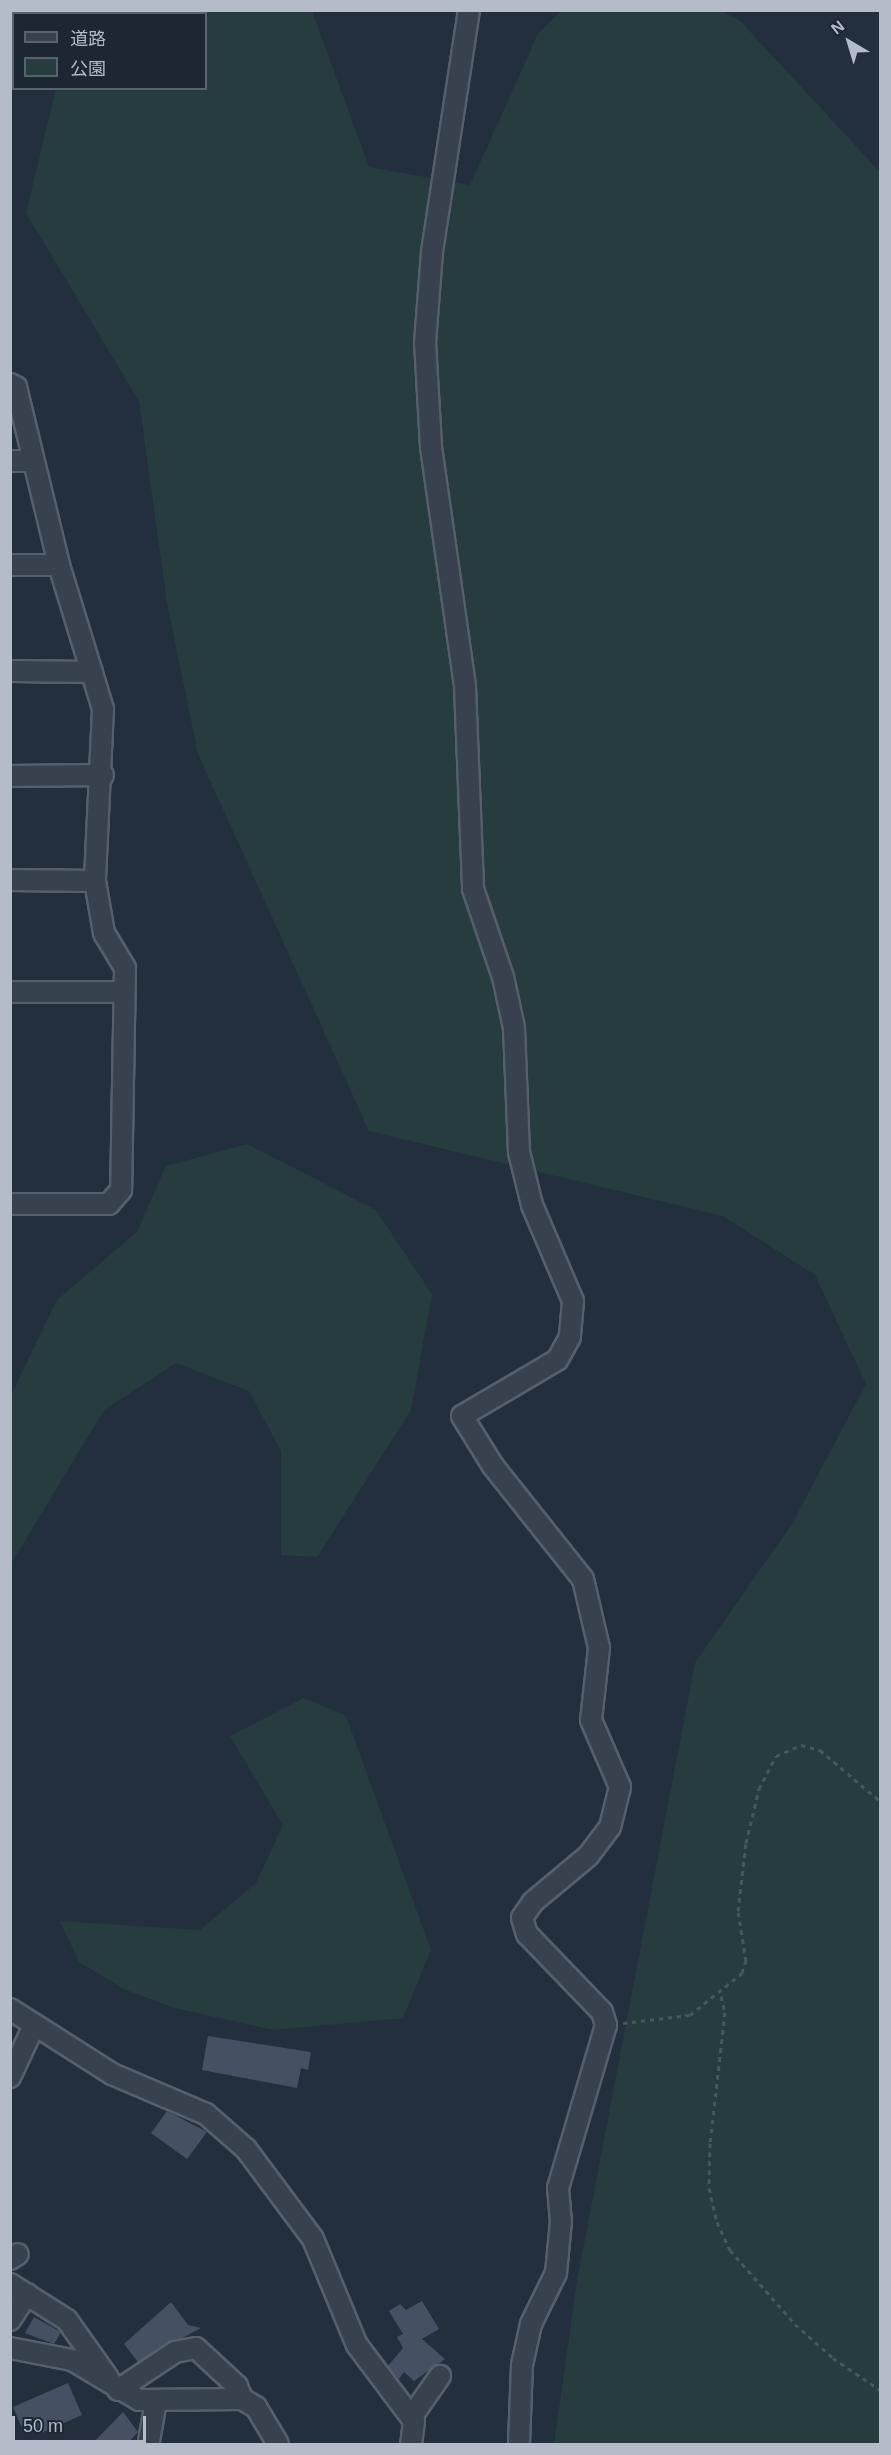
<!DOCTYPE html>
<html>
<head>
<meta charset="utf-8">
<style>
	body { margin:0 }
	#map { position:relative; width:891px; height:2455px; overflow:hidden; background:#242f3e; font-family:Arial,"Noto Sans JP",sans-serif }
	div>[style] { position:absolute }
	.green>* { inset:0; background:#263c3f }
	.building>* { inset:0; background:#455162 }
	.path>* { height:3px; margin-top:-1.5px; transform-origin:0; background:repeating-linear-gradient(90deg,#44595c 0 4.5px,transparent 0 9px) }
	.roads { filter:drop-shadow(2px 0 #565f6c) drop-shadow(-2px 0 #565f6c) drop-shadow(0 2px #565f6c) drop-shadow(0 -2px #565f6c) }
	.minor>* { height:20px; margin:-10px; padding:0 10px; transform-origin:10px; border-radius:10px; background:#38414e }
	span { translate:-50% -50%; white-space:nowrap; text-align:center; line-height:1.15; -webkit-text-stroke:4.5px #1d2633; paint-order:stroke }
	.frame { position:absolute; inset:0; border:12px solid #b4bcc9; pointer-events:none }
	.legend { position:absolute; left:12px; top:12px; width:195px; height:78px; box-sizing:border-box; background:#1d2633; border:2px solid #59626f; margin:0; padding:8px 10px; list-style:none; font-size:18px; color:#b4bcc9 }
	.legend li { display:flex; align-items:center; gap:12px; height:30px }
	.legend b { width:30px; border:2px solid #59626f }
	.north { position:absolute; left:819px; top:12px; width:60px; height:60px; -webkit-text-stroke:4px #1d2633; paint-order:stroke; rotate:322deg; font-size:16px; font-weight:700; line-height:24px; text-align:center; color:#b4bcc9 }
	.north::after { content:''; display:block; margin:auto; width:21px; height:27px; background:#b4bcc9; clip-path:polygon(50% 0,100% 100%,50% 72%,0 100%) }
	.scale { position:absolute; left:12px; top:2416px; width:134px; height:27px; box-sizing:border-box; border:3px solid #b4bcc9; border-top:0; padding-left:8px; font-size:18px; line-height:21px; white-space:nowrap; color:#b4bcc9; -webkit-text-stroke:4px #1d2633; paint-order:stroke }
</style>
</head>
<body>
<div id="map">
	<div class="green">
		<div style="clip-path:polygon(75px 10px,312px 11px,369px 167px,470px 185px,538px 34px,561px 11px,722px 11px,740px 21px,880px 172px,880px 2444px,554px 2444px,577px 2281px,695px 1663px,792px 1524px,866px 1384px,815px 1275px,723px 1216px,369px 1131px,198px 754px,167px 603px,139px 401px,26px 213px,56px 89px,206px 88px,206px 14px)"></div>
		<div style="clip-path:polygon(247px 1144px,376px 1210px,432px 1294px,411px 1410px,317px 1557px,281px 1555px,281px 1451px,249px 1391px,176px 1363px,104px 1410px,11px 1564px,11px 1395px,57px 1300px,137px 1232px,166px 1166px)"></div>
		<div style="clip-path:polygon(304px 1698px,346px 1716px,431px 1950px,403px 2018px,273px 2030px,175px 2008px,126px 1990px,79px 1962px,60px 1921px,200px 1930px,256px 1883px,283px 1825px,230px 1736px)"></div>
	</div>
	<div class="building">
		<div style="clip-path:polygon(208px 2036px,311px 2052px,308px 2070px,301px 2068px,297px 2088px,202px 2070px)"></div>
		<div style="clip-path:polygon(167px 2111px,207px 2132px,187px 2159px,151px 2133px)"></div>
		<div style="clip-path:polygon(422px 2301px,439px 2329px,422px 2339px,445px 2359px,414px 2381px,404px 2372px,399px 2379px,388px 2366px,403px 2348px,397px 2337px,403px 2334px,389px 2311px,400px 2304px,406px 2310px)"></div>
		<div style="clip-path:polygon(171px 2302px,188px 2325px,201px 2328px,138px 2362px,124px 2344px)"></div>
		<div style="clip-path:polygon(34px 2317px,61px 2332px,54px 2344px,25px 2333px)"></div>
		<div style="clip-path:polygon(68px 2383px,82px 2415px,39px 2434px,37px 2428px,24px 2433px,13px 2407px)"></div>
		<div style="clip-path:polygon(123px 2412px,138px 2432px,126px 2445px,91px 2445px)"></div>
	</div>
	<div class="path">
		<div style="left:721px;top:1996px;width:16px;rotate:76deg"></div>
		<div style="left:725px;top:2012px;width:132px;rotate:96.5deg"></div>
		<div style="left:710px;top:2143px;width:45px;rotate:91.3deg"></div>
		<div style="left:709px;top:2188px;width:35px;rotate:77deg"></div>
		<div style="left:717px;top:2222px;width:31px;rotate:65deg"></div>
		<div style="left:730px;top:2250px;width:98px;rotate:48.7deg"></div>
		<div style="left:795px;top:2324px;width:51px;rotate:41.8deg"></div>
		<div style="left:833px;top:2358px;width:57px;rotate:34.2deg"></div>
		<div style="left:623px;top:2023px;width:67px;rotate:-6.8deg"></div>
		<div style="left:690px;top:2015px;width:67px;rotate:-38.9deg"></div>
		<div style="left:742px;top:1973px;width:13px;rotate:-72deg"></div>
		<div style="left:746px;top:1961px;width:51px;rotate:-99.1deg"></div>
		<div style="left:738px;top:1911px;width:68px;rotate:-83.3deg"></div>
		<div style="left:746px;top:1843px;width:56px;rotate:-76.5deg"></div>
		<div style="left:759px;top:1789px;width:37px;rotate:-63deg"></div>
		<div style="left:776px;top:1756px;width:27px;rotate:-24deg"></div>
		<div style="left:801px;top:1745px;width:20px;rotate:15deg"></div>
		<div style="left:820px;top:1750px;width:79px;rotate:40.4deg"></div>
	</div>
	<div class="roads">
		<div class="minor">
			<div style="left:469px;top:10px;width:245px;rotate:98.7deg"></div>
			<div style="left:432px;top:252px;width:90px;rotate:94.4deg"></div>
			<div style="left:425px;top:342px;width:105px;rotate:86.7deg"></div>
			<div style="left:431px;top:447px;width:242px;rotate:81.9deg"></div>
			<div style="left:465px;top:687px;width:202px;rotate:87.7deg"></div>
			<div style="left:473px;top:889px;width:93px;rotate:71.2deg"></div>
			<div style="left:503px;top:977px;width:52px;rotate:77.8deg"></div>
			<div style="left:514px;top:1028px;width:124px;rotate:87.7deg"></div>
			<div style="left:519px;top:1152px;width:55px;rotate:76.2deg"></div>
			<div style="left:532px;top:1205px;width:104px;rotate:66.9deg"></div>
			<div style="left:573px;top:1301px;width:36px;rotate:95deg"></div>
			<div style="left:570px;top:1337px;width:26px;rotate:119deg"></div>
			<div style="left:557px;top:1360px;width:110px;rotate:149.5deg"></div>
			<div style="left:462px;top:1416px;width:59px;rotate:58.2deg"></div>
			<div style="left:493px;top:1466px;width:144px;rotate:51.5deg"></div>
			<div style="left:583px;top:1579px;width:71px;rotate:76.9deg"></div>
			<div style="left:599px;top:1648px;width:72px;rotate:96.3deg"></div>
			<div style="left:591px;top:1720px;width:73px;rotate:66.6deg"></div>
			<div style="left:620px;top:1787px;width:41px;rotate:104deg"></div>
			<div style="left:610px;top:1827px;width:36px;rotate:127deg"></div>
			<div style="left:588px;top:1856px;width:72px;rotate:140.1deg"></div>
			<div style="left:533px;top:1902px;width:19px;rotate:125deg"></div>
			<div style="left:522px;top:1918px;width:17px;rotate:73deg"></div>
			<div style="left:527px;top:1934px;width:108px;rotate:46.1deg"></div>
			<div style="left:602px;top:2012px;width:14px;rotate:73deg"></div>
			<div style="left:606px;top:2025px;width:170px;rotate:106.4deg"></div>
			<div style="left:558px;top:2188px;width:33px;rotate:85deg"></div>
			<div style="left:561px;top:2221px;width:52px;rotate:95.5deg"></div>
			<div style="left:556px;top:2273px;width:57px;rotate:116.1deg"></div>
			<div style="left:531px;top:2324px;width:42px;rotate:102.4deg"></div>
			<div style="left:522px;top:2365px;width:79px;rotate:92.2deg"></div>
			<div style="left:10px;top:384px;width:7px;rotate:27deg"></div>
			<div style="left:16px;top:387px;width:183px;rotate:76.4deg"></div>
			<div style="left:59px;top:565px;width:151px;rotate:73deg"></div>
			<div style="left:103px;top:709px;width:172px;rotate:92.7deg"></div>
			<div style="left:95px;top:881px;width:53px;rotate:80.2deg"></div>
			<div style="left:104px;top:933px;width:41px;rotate:59deg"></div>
			<div style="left:125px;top:968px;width:222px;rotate:91deg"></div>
			<div style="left:121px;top:1190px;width:18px;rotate:131deg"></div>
			<div style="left:109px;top:1204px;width:99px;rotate:180deg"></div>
			<div style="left:10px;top:461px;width:23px"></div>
			<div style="left:10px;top:565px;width:49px"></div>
			<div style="left:10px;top:671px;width:82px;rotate:0.7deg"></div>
			<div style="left:10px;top:776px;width:93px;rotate:-0.6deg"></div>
			<div style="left:10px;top:880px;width:85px;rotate:0.7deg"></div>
			<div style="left:10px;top:992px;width:111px"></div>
			<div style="left:10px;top:2009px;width:121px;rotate:32.5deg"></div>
			<div style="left:112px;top:2074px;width:102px;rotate:23.1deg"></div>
			<div style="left:206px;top:2114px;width:53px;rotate:41.2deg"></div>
			<div style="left:246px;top:2149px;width:112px;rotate:53.3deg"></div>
			<div style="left:313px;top:2239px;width:115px;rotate:67.5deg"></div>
			<div style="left:357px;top:2345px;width:95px;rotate:53.1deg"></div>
			<div style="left:414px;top:2421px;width:23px;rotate:97deg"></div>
			<div style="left:10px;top:2077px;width:54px;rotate:-64.9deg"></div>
			<div style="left:10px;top:2259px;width:9px;rotate:-32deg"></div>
			<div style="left:10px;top:2284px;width:67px;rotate:32.3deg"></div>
			<div style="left:67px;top:2320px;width:71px;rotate:54.7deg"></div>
			<div style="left:10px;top:2320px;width:31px;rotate:-57deg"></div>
			<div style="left:10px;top:2348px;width:63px;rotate:11deg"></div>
			<div style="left:72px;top:2360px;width:78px;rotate:30.8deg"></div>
			<div style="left:139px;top:2400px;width:103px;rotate:-0.6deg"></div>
			<div style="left:242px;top:2399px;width:16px;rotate:30deg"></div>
			<div style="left:256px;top:2407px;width:43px;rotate:59.3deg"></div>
			<div style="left:118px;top:2390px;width:69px;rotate:-33.7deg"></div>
			<div style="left:175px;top:2352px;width:21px;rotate:-11deg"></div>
			<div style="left:196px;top:2348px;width:56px;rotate:42.8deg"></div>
			<div style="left:237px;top:2386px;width:14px;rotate:69deg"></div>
			<div style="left:412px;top:2416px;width:49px;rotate:-55deg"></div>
			<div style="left:149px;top:2441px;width:40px;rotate:-80deg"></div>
		</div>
	</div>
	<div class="frame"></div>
	<ul class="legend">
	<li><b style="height:8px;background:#38414e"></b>道路</li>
	<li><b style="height:16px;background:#263c3f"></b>公園</li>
	</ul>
	<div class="north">N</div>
	<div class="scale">50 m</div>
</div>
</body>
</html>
